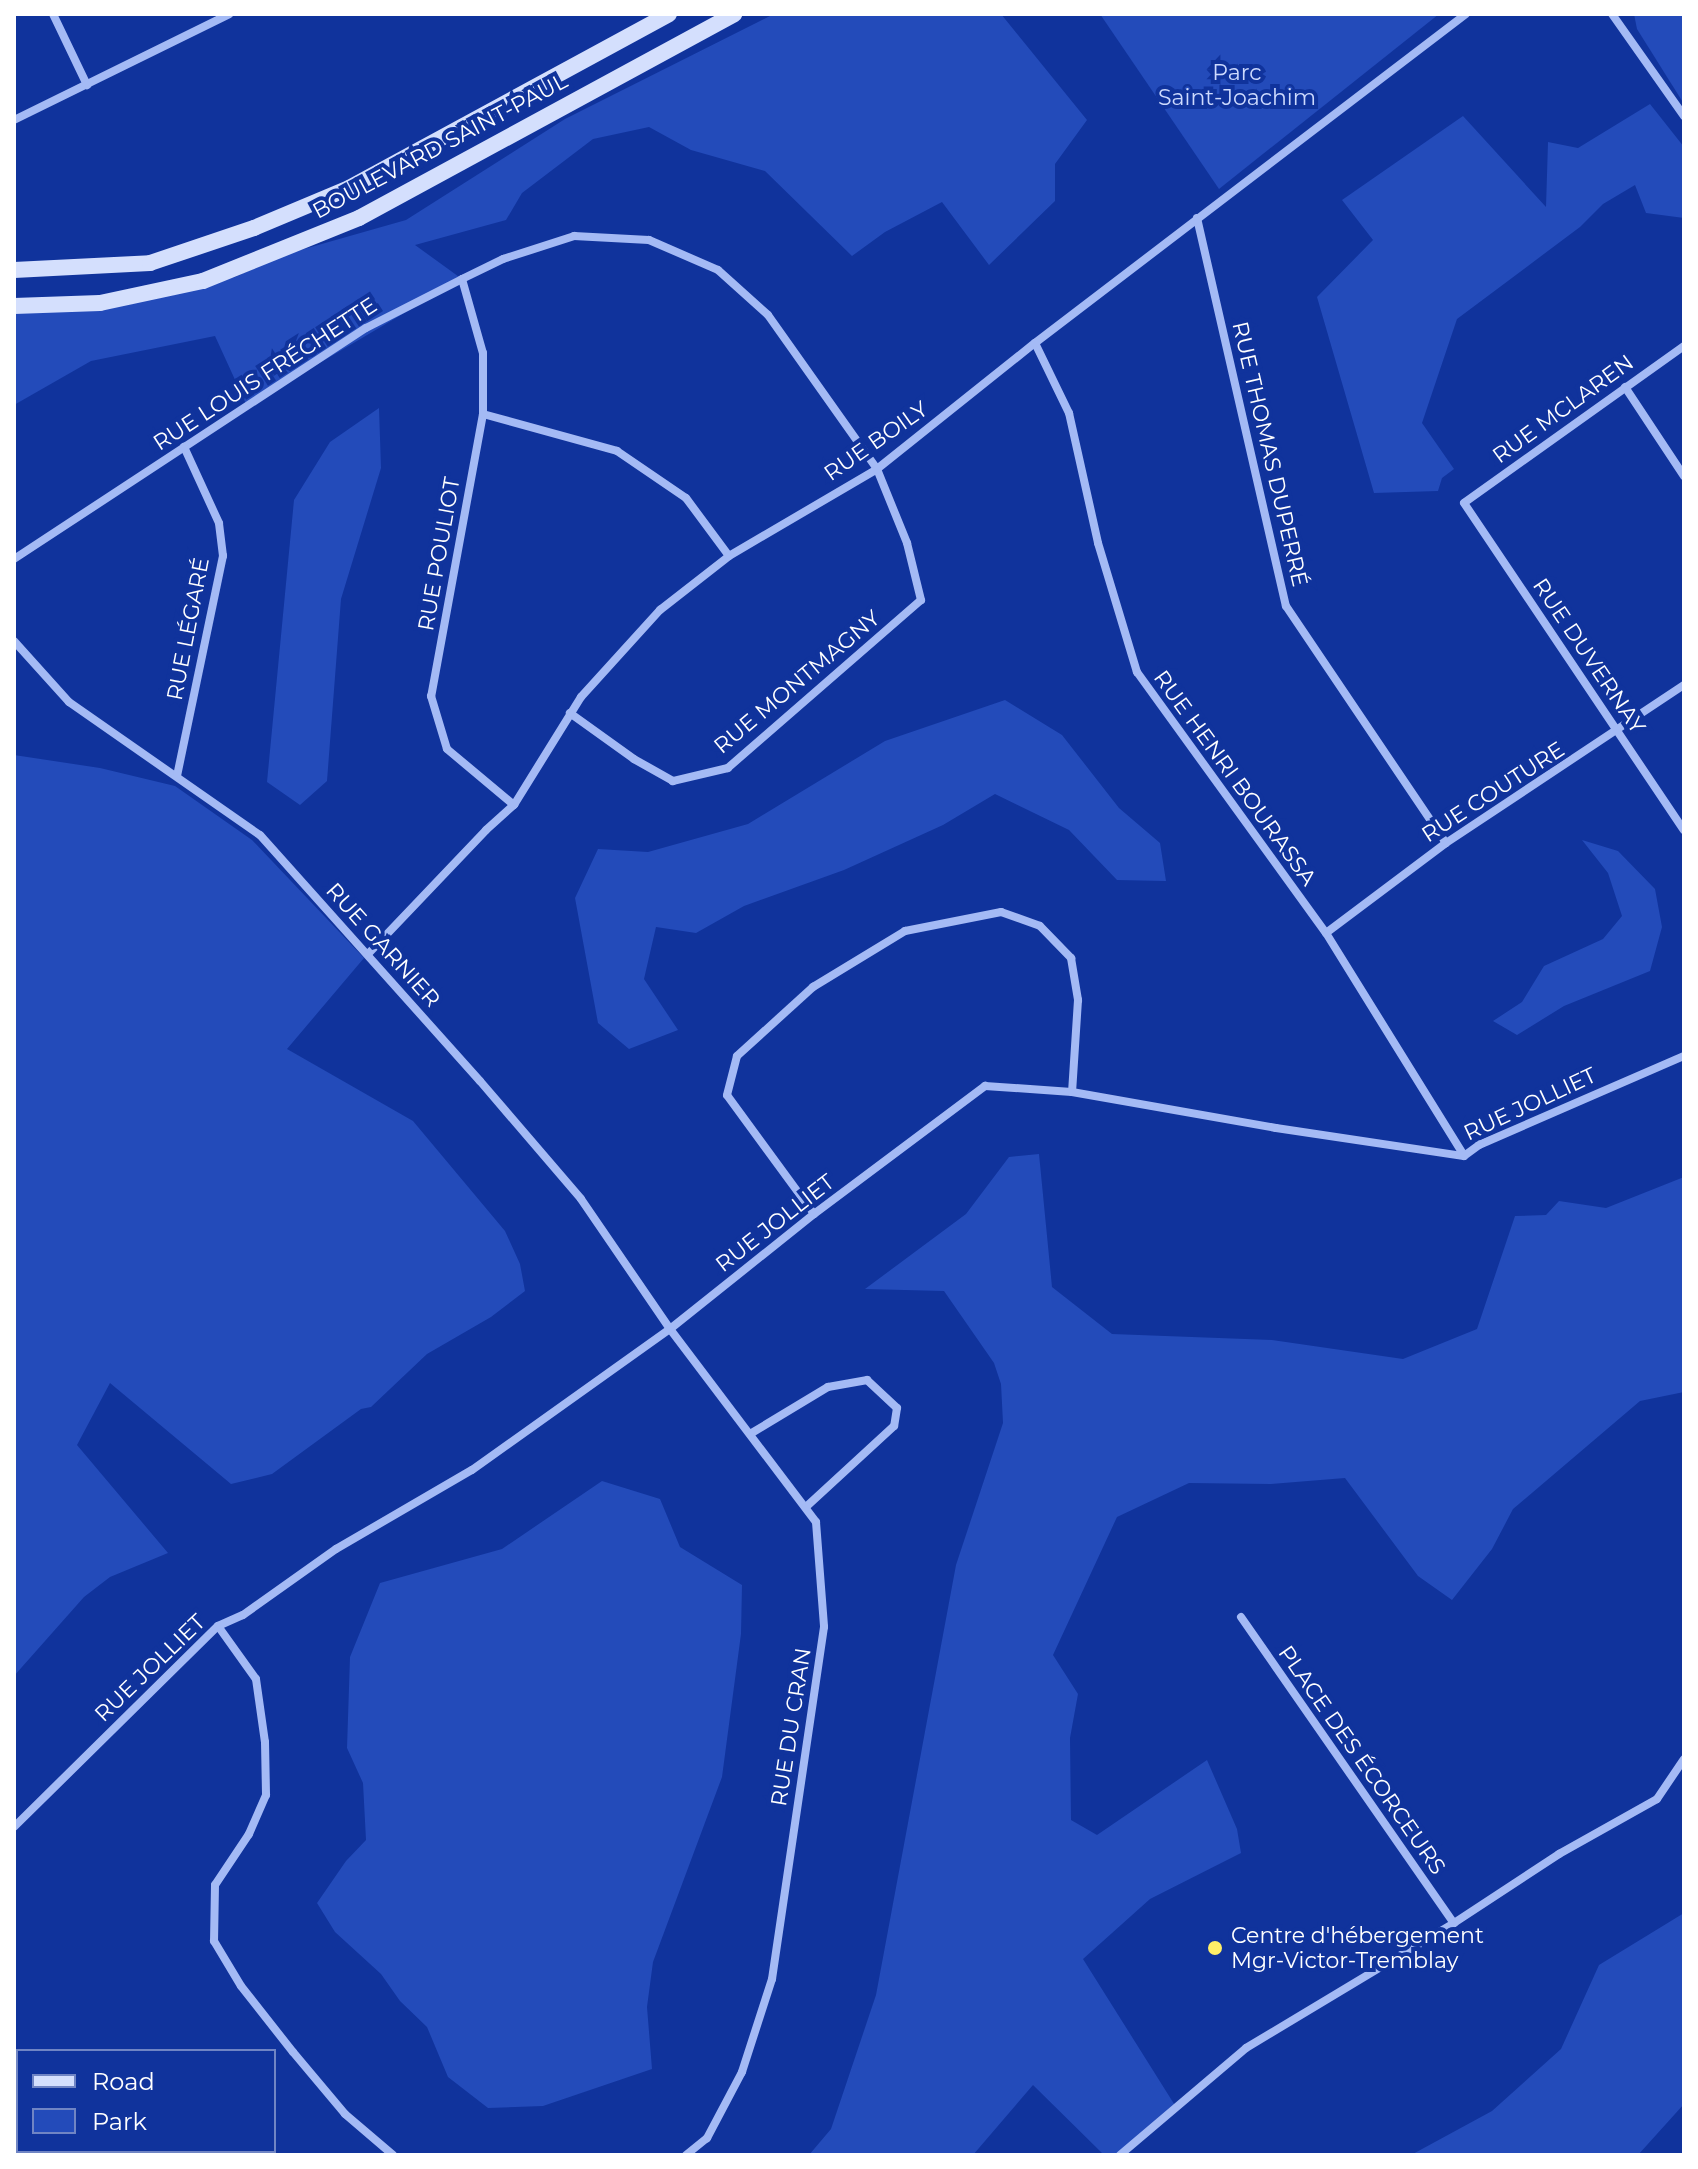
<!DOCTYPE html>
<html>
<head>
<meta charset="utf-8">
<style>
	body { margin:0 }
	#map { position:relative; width:1698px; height:2169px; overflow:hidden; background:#10339c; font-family:Montserrat,sans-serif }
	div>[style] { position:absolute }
	.green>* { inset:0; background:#234bba }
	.street>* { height:8px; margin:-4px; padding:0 4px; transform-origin:4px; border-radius:4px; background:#a4baf5 }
	.secondary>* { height:16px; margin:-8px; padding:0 8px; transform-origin:8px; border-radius:8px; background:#d4dffd }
	.dots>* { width:22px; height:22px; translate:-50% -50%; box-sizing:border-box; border:4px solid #10339c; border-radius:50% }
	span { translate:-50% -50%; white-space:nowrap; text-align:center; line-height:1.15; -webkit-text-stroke:8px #10339c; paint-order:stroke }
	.park-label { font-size:22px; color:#cddafe }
	.street-label { font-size:22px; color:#fff }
	.poi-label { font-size:22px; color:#fff }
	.left { translate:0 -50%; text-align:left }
	.frame { position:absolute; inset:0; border:16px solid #fff; pointer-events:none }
	.legend { position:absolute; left:16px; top:2049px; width:260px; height:104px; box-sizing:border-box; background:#10339c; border:2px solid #7085c4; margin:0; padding:10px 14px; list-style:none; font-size:24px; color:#fff }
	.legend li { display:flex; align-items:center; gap:16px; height:40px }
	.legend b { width:40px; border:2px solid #7085c4 }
</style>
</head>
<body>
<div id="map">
	<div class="green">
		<div style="clip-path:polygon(774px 14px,1001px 14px,1087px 120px,1055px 164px,1055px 201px,989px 265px,942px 202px,885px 232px,852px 256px,765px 171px,691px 150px,649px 127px,593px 139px,522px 193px,506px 220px,415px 245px,462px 279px,247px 406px,215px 336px,91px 361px,14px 405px,14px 310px,171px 293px,235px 277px,290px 253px,406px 220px,565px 119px)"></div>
		<div style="clip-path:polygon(1100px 14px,1439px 14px,1219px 189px)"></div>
		<div style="clip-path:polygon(1634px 14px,1684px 14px,1684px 104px,1637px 29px)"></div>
		<div style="clip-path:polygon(1650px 104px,1684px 147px,1684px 218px,1646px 213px,1635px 185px,1603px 204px,1580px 227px,1457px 319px,1422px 423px,1454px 469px,1442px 478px,1438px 491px,1374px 493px,1317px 297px,1373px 240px,1342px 200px,1463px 116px,1546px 207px,1548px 142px,1578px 148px)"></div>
		<div style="clip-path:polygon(379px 408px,381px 468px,341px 599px,327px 781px,300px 805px,267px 782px,294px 500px,330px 442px)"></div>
		<div style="clip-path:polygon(1005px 700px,1062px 735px,1119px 808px,1160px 843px,1166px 881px,1117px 880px,1069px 830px,995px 794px,943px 825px,844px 870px,744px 906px,696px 933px,656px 927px,644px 979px,678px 1030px,629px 1049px,598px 1023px,575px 898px,598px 849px,648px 852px,748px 824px,885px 741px)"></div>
		<div style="clip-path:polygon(14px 755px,100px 768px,175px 786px,252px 840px,364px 958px,287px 1049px,413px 1121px,505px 1231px,520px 1264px,525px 1291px,491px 1317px,427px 1354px,371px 1407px,361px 1409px,272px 1474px,231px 1484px,110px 1383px,77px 1445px,168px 1553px,110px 1577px,84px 1597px,14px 1676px)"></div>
		<div style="clip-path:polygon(1582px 840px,1618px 851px,1655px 889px,1662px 927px,1650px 971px,1564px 1006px,1517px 1035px,1493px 1021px,1522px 1002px,1544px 966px,1603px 939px,1622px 916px,1608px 873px)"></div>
		<div style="clip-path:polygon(1039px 1154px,1052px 1287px,1112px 1334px,1272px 1340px,1403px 1359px,1477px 1329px,1515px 1216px,1546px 1215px,1559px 1201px,1606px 1208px,1684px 1177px,1684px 1392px,1640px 1401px,1513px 1509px,1492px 1549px,1452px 1600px,1418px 1576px,1345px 1478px,1271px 1484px,1189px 1483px,1117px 1517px,1053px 1655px,1078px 1694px,1070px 1738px,1071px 1820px,1097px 1835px,1207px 1760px,1237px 1829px,1241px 1853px,1150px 1899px,1083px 1959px,1176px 2107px,1120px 2155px,1104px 2155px,1033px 2085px,973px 2155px,809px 2155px,831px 2129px,876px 1995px,956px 1565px,1003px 1423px,1001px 1384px,994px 1363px,944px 1291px,865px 1289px,966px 1214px,1009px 1157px)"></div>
		<div style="clip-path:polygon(602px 1481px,660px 1499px,680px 1547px,742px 1585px,741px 1634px,722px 1777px,653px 1962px,647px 2007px,652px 2069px,543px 2106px,488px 2108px,448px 2077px,427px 2027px,400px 2001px,381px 1974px,335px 1932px,317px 1903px,346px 1861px,366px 1840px,363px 1783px,347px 1748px,350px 1657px,380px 1583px,502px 1549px)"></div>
		<div style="clip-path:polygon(1684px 1913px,1684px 2104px,1638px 2155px,1411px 2155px,1492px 2111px,1561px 2049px,1599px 1965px)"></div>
		<div style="clip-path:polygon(180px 2151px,266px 2151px,271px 2155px,183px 2155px)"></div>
	</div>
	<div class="street">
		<div style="left:53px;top:14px;width:79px;rotate:64.4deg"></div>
		<div style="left:1612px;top:14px;width:125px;rotate:54.8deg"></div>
		<div style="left:14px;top:120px;width:240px;rotate:-26.2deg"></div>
		<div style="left:1197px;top:218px;width:398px;rotate:77.1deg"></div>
		<div style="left:1286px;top:606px;width:286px;rotate:56deg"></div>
		<div style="left:462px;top:279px;width:77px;rotate:74.2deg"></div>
		<div style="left:483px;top:353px;width:61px;rotate:90deg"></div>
		<div style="left:483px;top:414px;width:287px;rotate:100.4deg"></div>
		<div style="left:431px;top:696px;width:55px;rotate:73.2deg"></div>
		<div style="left:447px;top:749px;width:87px;rotate:39.9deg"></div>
		<div style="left:1035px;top:343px;width:78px;rotate:64.1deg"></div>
		<div style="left:1069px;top:413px;width:133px;rotate:77.4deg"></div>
		<div style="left:1098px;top:543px;width:135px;rotate:73.2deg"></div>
		<div style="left:1137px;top:672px;width:322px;rotate:54.1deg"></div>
		<div style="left:1326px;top:933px;width:262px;rotate:58.2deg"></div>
		<div style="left:1684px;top:346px;width:270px;rotate:144.5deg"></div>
		<div style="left:1464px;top:503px;width:394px;rotate:56.1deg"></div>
		<div style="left:1625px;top:387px;width:107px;rotate:56.5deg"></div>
		<div style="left:483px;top:414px;width:139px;rotate:15.4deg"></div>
		<div style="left:617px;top:451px;width:83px;rotate:34.3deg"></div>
		<div style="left:686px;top:498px;width:72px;rotate:53.4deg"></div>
		<div style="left:14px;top:559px;width:421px;rotate:-33.3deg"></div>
		<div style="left:366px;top:328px;width:108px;rotate:-27deg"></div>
		<div style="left:462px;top:279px;width:46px;rotate:-26deg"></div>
		<div style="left:503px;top:259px;width:75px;rotate:-17.9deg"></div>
		<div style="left:574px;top:236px;width:75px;rotate:3.1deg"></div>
		<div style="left:649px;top:240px;width:75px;rotate:23.5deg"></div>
		<div style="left:718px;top:270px;width:67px;rotate:42deg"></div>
		<div style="left:768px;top:315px;width:189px;rotate:54.7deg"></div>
		<div style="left:877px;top:469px;width:80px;rotate:67.9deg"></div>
		<div style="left:907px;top:543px;width:59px;rotate:76.2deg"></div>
		<div style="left:921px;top:600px;width:256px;rotate:139deg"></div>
		<div style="left:728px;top:768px;width:57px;rotate:166.7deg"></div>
		<div style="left:673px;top:781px;width:45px;rotate:-150.6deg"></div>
		<div style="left:634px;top:759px;width:79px;rotate:-144.3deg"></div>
		<div style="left:14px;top:641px;width:82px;rotate:48deg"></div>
		<div style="left:69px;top:702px;width:233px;rotate:34.9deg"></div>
		<div style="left:260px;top:835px;width:330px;rotate:48.2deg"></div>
		<div style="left:480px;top:1081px;width:155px;rotate:49.4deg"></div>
		<div style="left:581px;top:1199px;width:158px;rotate:55.6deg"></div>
		<div style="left:670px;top:1329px;width:242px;rotate:52.9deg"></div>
		<div style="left:816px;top:1522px;width:105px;rotate:85.6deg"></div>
		<div style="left:824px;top:1627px;width:356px;rotate:98.4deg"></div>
		<div style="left:772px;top:1979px;width:98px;rotate:107.9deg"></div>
		<div style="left:742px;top:2072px;width:75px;rotate:117.9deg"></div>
		<div style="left:707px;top:2138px;width:27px;rotate:141deg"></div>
		<div style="left:177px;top:776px;width:225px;rotate:-78.2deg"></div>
		<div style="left:223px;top:556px;width:33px;rotate:-97deg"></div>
		<div style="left:219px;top:523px;width:84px;rotate:-114.7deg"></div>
		<div style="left:1326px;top:933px;width:150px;rotate:-36.9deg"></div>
		<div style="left:1446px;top:843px;width:286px;rotate:-33.6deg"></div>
		<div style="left:368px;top:954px;width:171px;rotate:-46.4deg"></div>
		<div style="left:486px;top:830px;width:38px;rotate:-42deg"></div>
		<div style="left:514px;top:805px;width:127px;rotate:-58.2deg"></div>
		<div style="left:581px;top:697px;width:118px;rotate:-47.8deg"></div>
		<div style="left:660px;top:610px;width:88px;rotate:-38deg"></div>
		<div style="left:729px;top:556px;width:172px;rotate:-30.4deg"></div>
		<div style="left:877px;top:469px;width:202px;rotate:-38.6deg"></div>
		<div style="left:1035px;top:343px;width:542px;rotate:-37.36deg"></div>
		<div style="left:814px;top:1214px;width:147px;rotate:-126.2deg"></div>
		<div style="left:727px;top:1095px;width:40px;rotate:-75.6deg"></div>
		<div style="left:737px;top:1056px;width:103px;rotate:-42.2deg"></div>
		<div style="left:813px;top:987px;width:108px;rotate:-31.3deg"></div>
		<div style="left:905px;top:931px;width:98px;rotate:-11.2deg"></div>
		<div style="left:1001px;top:912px;width:41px;rotate:19.7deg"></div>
		<div style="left:1040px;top:926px;width:45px;rotate:45.9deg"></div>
		<div style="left:1071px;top:958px;width:43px;rotate:80.5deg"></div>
		<div style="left:1078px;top:1000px;width:92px;rotate:93.7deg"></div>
		<div style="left:750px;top:1434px;width:91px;rotate:-31.1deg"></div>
		<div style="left:828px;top:1387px;width:40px;rotate:-10deg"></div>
		<div style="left:867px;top:1380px;width:41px;rotate:43deg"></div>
		<div style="left:897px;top:1408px;width:18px;rotate:99deg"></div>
		<div style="left:894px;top:1426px;width:120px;rotate:137.4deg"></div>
		<div style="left:1241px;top:1617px;width:373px;rotate:55.2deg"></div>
		<div style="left:218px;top:1626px;width:65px;rotate:54.4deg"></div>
		<div style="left:256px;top:1679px;width:64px;rotate:81.9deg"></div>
		<div style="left:265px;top:1742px;width:53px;rotate:88.9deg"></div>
		<div style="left:266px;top:1795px;width:43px;rotate:113.6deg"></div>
		<div style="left:249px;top:1834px;width:61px;rotate:123.7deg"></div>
		<div style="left:215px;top:1885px;width:56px;rotate:91deg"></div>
		<div style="left:214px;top:1941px;width:52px;rotate:59deg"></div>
		<div style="left:241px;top:1986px;width:84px;rotate:51.8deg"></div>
		<div style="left:293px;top:2052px;width:81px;rotate:50deg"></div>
		<div style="left:345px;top:2114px;width:63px;rotate:40.5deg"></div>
		<div style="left:14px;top:1827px;width:286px;rotate:-44.6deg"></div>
		<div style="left:218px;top:1626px;width:27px;rotate:-24deg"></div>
		<div style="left:243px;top:1615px;width:114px;rotate:-35.4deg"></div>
		<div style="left:336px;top:1549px;width:157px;rotate:-30.2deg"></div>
		<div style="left:472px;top:1470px;width:243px;rotate:-35.5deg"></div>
		<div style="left:670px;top:1329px;width:184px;rotate:-38.6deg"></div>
		<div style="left:814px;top:1214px;width:214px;rotate:-36.8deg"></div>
		<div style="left:985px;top:1086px;width:87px;rotate:3.9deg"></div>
		<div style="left:1072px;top:1092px;width:207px;rotate:10deg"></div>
		<div style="left:1276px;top:1128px;width:190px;rotate:8.5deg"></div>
		<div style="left:1464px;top:1156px;width:19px;rotate:-36deg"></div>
		<div style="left:1479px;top:1145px;width:223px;rotate:-23.5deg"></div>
		<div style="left:14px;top:2130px;width:6px;rotate:45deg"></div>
		<div style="left:32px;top:2151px;width:6px;rotate:45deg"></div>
		<div style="left:1120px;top:2155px;width:165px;rotate:-40.3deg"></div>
		<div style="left:1246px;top:2048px;width:243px;rotate:-31deg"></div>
		<div style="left:1454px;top:1923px;width:126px;rotate:-33.3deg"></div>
		<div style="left:1559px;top:1854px;width:112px;rotate:-29.3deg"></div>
		<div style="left:1657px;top:1799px;width:48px;rotate:-56deg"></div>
	</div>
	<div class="secondary">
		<div style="left:14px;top:270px;width:136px;rotate:-2.9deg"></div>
		<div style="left:150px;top:263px;width:110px;rotate:-18.6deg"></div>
		<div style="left:254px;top:228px;width:103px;rotate:-22.8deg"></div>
		<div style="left:349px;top:188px;width:364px;rotate:-28.5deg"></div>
		<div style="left:14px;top:306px;width:86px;rotate:-2deg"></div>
		<div style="left:100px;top:303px;width:105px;rotate:-12.1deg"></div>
		<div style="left:203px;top:281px;width:168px;rotate:-22deg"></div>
		<div style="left:359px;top:218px;width:427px;rotate:-28.5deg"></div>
	</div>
	<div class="dots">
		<div style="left:1215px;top:1948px;background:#ffef68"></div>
	</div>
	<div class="park-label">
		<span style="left:1237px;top:85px">Parc<br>Saint-Joachim</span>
	</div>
	<div class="street-label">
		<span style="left:440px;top:146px;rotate:-28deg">BOULEVARD SAINT-PAUL</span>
		<span style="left:265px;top:374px;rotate:-33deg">RUE LOUIS FRÉCHETTE</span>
		<span style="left:1563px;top:409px;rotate:-36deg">RUE MCLAREN</span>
		<span style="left:876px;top:441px;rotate:-35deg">RUE BOILY</span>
		<span style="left:1270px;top:454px;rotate:77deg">RUE THOMAS DUPERRÉ</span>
		<span style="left:439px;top:554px;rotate:-80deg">RUE POULIOT</span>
		<span style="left:188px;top:629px;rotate:-79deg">RUE LÉGARÉ</span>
		<span style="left:1589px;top:656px;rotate:56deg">RUE DUVERNAY</span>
		<span style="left:797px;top:682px;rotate:-40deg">RUE MONTMAGNY</span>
		<span style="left:1235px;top:778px;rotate:54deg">RUE HENRI BOURASSA</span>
		<span style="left:1493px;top:792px;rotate:-33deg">RUE COUTURE</span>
		<span style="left:383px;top:945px;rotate:48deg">RUE GARNIER</span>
		<span style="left:1530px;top:1104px;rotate:-25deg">RUE JOLLIET</span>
		<span style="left:775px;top:1223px;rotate:-38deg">RUE JOLLIET</span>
		<span style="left:150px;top:1668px;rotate:-44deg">RUE JOLLIET</span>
		<span style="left:791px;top:1727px;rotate:-81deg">RUE DU CRAN</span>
		<span style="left:1362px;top:1760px;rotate:55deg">PLACE DES ÉCORCEURS</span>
	</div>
	<div class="poi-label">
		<span class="left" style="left:1231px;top:1948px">Centre d'hébergement<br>Mgr-Victor-Tremblay</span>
	</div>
	<div class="frame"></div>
	<ul class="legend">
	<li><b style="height:10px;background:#d4dffd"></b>Road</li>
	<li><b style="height:22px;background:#234bba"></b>Park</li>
	</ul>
</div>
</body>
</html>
